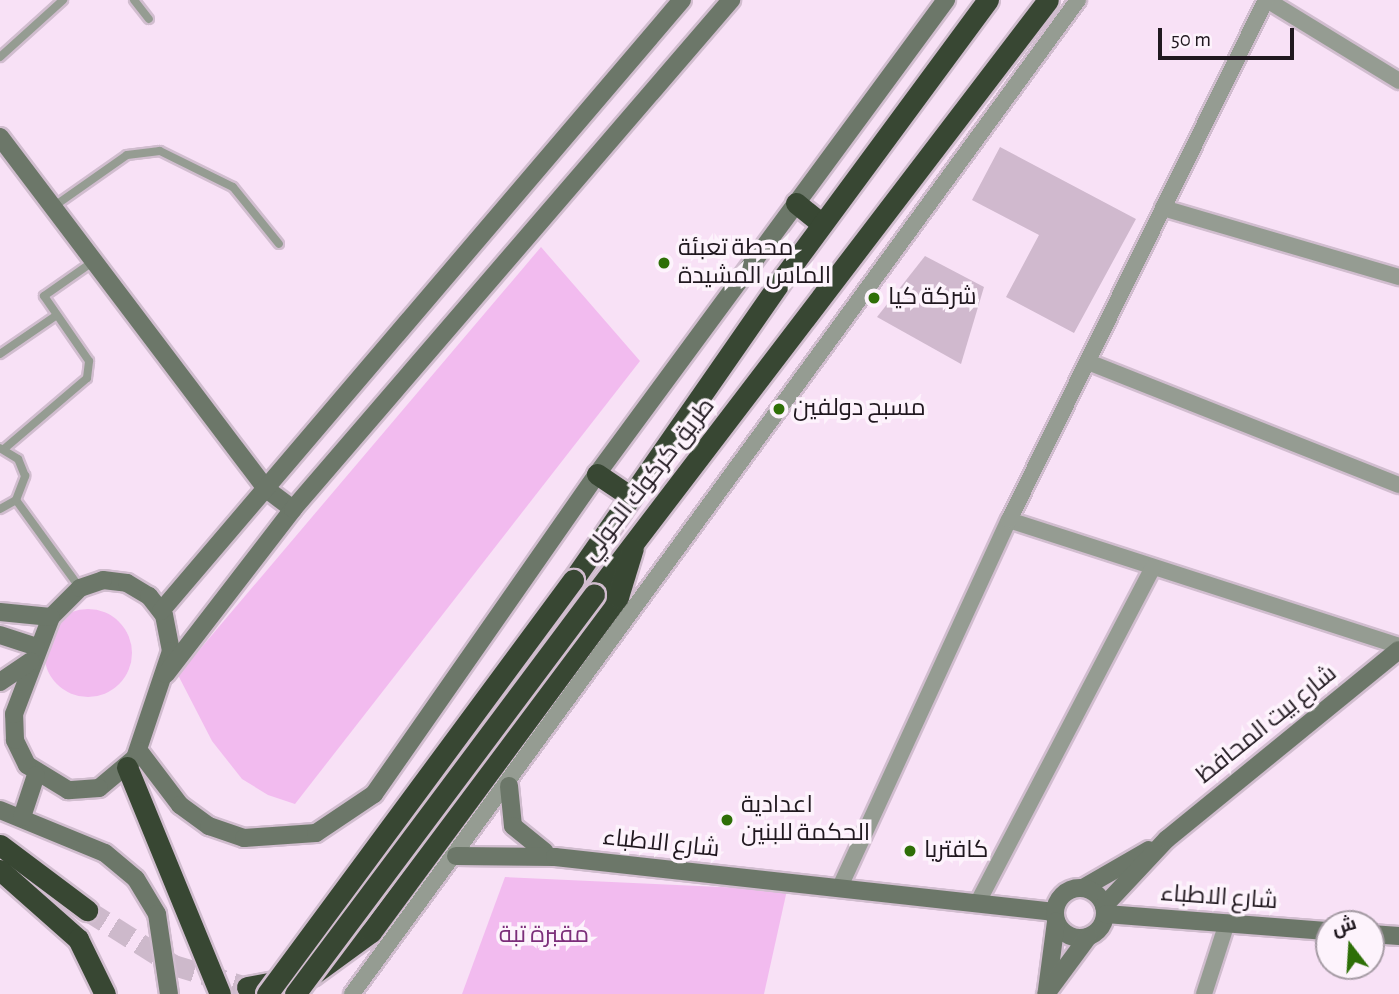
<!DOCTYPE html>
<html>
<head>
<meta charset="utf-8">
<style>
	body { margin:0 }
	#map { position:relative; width:1399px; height:994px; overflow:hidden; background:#f8e1f6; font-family:"Alegreya Sans",Cairo,sans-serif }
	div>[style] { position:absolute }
	.green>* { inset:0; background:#f2bbef }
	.round { border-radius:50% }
	.building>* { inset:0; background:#d0b9ce }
	.highway-tunnel>* { height:21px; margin-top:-10.5px; transform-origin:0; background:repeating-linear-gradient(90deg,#cdb9cb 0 21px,transparent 0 31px) }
	.roads { filter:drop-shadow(2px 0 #d1bdcf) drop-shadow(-2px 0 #d1bdcf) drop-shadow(0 2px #d1bdcf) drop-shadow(0 -2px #d1bdcf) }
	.lane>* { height:8px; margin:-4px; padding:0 4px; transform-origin:4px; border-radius:4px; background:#959c92 }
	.street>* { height:16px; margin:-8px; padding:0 8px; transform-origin:8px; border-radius:8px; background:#959c92 }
	.secondary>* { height:18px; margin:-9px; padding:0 9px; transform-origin:9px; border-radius:9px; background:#6c7769 }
	.secondary>.ring { margin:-9px; padding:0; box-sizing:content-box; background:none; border:18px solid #6c7769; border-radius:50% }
	.highway>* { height:21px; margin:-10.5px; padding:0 10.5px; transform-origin:10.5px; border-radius:10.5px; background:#384733 }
	.bridges { filter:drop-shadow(2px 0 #d1bdcf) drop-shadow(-2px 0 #d1bdcf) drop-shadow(0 2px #d1bdcf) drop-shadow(0 -2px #d1bdcf) }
	.highway-bridge>* { height:21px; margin:-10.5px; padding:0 10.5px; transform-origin:10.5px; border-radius:10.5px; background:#384733 }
	.dots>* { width:19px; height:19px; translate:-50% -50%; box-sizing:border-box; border:4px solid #fdf3fc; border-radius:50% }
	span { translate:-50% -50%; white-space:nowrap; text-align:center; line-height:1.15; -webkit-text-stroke:7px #fdf3fc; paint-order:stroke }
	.poi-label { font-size:24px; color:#20181f }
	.left { translate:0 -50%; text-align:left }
	.street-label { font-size:24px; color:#20181f }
	.park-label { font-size:24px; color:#7c2e7a }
	.north { position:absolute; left:1315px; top:910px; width:70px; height:70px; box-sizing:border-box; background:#fdf3fc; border:2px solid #a59ba4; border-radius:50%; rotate:343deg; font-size:19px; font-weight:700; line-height:28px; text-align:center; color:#20181f }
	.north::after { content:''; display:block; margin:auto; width:24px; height:32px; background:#2e6f07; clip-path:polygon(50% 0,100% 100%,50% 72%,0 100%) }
	.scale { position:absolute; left:1158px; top:28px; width:136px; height:32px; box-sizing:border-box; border:4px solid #20181f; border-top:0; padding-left:9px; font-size:21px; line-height:24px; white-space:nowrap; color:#20181f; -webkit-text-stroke:5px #fdf3fc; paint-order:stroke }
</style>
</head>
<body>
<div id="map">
	<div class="green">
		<div style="clip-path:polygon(541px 247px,640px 361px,295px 804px,268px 795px,242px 779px,212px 741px,178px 675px)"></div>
		<div class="round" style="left:44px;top:609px;width:88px;height:88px"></div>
		<div style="clip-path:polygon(505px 877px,787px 890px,764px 994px,462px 994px)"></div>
	</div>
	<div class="building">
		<div style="clip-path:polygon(1000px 147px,1136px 219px,1074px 333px,1006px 297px,1039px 235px,972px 200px)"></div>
		<div style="clip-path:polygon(925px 256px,984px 287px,961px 364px,877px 317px)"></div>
	</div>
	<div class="highway-tunnel">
		<div style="left:87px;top:910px;width:103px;rotate:32.3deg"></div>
		<div style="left:174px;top:965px;width:76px;rotate:16.8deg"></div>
	</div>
	<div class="roads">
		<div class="lane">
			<div style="left:134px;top:0;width:24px;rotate:52deg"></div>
			<div style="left:0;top:57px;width:85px;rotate:-42.1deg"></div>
			<div style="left:53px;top:207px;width:90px;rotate:-35.1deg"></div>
			<div style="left:127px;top:155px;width:33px;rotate:-7deg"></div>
			<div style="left:160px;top:151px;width:81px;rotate:26.3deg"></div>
			<div style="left:233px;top:187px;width:73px;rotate:51.1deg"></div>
			<div style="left:0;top:354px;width:65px;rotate:-34.4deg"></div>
			<div style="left:4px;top:449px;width:109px;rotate:-40.5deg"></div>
			<div style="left:87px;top:378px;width:17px;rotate:-83deg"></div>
			<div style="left:89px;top:361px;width:79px;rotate:-124.7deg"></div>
			<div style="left:44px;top:296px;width:61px;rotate:-35deg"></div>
			<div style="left:16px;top:500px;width:109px;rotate:54deg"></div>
			<div style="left:0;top:509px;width:18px;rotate:-29deg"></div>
			<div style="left:16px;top:500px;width:26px;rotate:-69deg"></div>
			<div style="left:25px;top:476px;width:18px;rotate:-112deg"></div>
			<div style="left:18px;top:459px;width:21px;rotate:-149deg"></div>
		</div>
		<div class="street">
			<div style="left:1267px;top:0;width:155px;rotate:31.5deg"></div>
			<div style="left:1163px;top:208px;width:246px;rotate:16.3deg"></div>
			<div style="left:1088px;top:362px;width:334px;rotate:21.6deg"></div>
			<div style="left:1009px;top:520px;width:410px;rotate:17.9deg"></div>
			<div style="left:839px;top:889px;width:406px;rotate:-65.3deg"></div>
			<div style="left:1009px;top:520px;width:580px;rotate:-63.7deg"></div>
			<div style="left:977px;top:904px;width:380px;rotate:-62.4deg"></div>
			<div style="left:352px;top:994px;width:1231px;rotate:-53.86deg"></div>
			<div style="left:1204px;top:994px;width:75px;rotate:-72.1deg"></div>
		</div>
		<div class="secondary">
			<div style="left:0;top:137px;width:440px;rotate:52.9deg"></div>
			<div style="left:265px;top:488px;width:35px;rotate:37deg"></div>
			<div style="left:103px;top:580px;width:24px;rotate:7deg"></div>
			<div style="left:127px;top:583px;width:26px;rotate:31deg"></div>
			<div style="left:149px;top:596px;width:24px;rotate:52deg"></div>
			<div style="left:164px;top:615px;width:37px;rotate:79deg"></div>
			<div style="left:171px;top:651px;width:113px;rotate:108.6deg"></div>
			<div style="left:135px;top:758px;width:47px;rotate:140.2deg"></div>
			<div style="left:99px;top:788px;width:31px;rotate:176deg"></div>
			<div style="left:68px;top:790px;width:48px;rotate:-148.6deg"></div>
			<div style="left:27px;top:765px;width:28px;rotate:-116deg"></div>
			<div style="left:15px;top:740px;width:26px;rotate:-92deg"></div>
			<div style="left:14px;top:714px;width:104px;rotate:-69.1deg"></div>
			<div style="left:51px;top:617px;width:41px;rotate:-45deg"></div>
			<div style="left:80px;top:588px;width:24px;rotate:-19deg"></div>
			<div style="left:161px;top:611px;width:803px;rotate:-49.55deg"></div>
			<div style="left:0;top:612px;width:51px;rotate:5.6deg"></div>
			<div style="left:0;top:635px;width:38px;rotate:18deg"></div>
			<div style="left:166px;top:674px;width:208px;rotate:-52.4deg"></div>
			<div style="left:293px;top:509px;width:672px;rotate:-49.29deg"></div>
			<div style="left:0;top:682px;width:37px;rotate:-34deg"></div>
			<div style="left:139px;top:751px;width:68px;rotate:52.8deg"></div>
			<div style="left:180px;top:805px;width:36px;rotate:36deg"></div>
			<div style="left:209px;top:826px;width:37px;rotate:19deg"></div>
			<div style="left:244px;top:838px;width:72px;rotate:-4deg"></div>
			<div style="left:316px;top:833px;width:70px;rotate:-33.9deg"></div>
			<div style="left:374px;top:794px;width:390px;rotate:-55.1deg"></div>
			<div style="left:597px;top:474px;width:589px;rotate:-53.64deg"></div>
			<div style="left:509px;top:786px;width:40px;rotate:84.3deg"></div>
			<div style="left:513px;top:826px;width:41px;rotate:39.1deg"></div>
			<div style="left:0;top:810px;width:113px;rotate:22.3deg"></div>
			<div style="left:105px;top:853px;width:40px;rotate:40deg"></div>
			<div style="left:136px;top:879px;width:41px;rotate:59deg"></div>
			<div style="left:157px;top:914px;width:81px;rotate:81.5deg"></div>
			<div style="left:22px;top:817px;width:44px;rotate:-71.6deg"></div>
			<div style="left:456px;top:856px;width:99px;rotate:0.6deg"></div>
			<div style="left:555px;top:857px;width:503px;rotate:6.28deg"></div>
			<div style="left:1083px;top:888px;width:76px;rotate:-29.9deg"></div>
			<div class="ring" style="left:1055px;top:888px;width:32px;height:32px"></div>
			<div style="left:1104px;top:906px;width:92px;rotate:-46.8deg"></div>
			<div style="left:1167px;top:839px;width:299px;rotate:-39.2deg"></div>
			<div style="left:1106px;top:914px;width:224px;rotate:4.4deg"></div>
			<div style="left:1371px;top:934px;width:28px;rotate:4deg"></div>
			<div style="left:1047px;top:990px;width:69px;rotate:-82.5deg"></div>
			<div style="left:1046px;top:994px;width:71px;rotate:-53.6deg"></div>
		</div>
		<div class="highway">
			<div style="left:796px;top:203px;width:33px;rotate:39deg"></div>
			<div style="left:597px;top:474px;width:40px;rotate:34deg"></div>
			<div style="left:573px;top:580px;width:371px;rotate:-55.2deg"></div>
			<div style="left:785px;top:275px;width:342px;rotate:-53.6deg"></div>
			<div style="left:594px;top:595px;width:748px;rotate:-52.66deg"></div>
			<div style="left:127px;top:767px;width:245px;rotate:67.7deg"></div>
			<div style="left:0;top:845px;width:109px;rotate:36.8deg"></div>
			<div style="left:0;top:870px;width:104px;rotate:41.5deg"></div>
			<div style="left:78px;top:939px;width:61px;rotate:63.9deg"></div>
			<div style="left:247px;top:987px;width:66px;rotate:-10.5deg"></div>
			<div style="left:312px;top:975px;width:73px;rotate:-36.1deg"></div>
			<div style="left:371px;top:932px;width:416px;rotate:-53.6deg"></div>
			<div style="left:618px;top:597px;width:51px;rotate:-73deg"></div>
		</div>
	</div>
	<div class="bridges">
		<div class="highway-bridge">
			<div style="left:267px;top:994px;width:515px;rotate:-53.53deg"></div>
			<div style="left:295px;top:994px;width:499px;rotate:-53.2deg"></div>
		</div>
	</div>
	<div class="dots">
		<div style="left:664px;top:263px;background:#2e6f07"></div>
		<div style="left:874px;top:298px;background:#2e6f07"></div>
		<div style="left:779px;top:409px;background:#2e6f07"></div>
		<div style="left:727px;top:820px;background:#2e6f07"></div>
		<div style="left:910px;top:851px;background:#2e6f07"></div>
	</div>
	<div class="poi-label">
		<span class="left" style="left:678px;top:263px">محطة تعبئة<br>الماس المشيدة</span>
		<span class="left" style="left:888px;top:298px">شركة كيا</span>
		<span class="left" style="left:793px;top:409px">مسبح دولفين</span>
		<span class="left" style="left:741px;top:820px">اعدادية<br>الحكمة للبنين</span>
		<span class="left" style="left:924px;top:851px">کافتریا</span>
	</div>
	<div class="street-label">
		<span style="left:649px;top:480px;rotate:-52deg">طريق كركوك الحولي</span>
		<span style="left:1267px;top:725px;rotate:-39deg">شارع بيت المحافظ</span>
		<span style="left:661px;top:844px;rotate:6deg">شارع الاطباء</span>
		<span style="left:1219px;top:898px;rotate:4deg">شارع الاطباء</span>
	</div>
	<div class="park-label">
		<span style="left:544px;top:936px">مقبرة تبة</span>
	</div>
	<div class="north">ش</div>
	<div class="scale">50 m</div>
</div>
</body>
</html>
